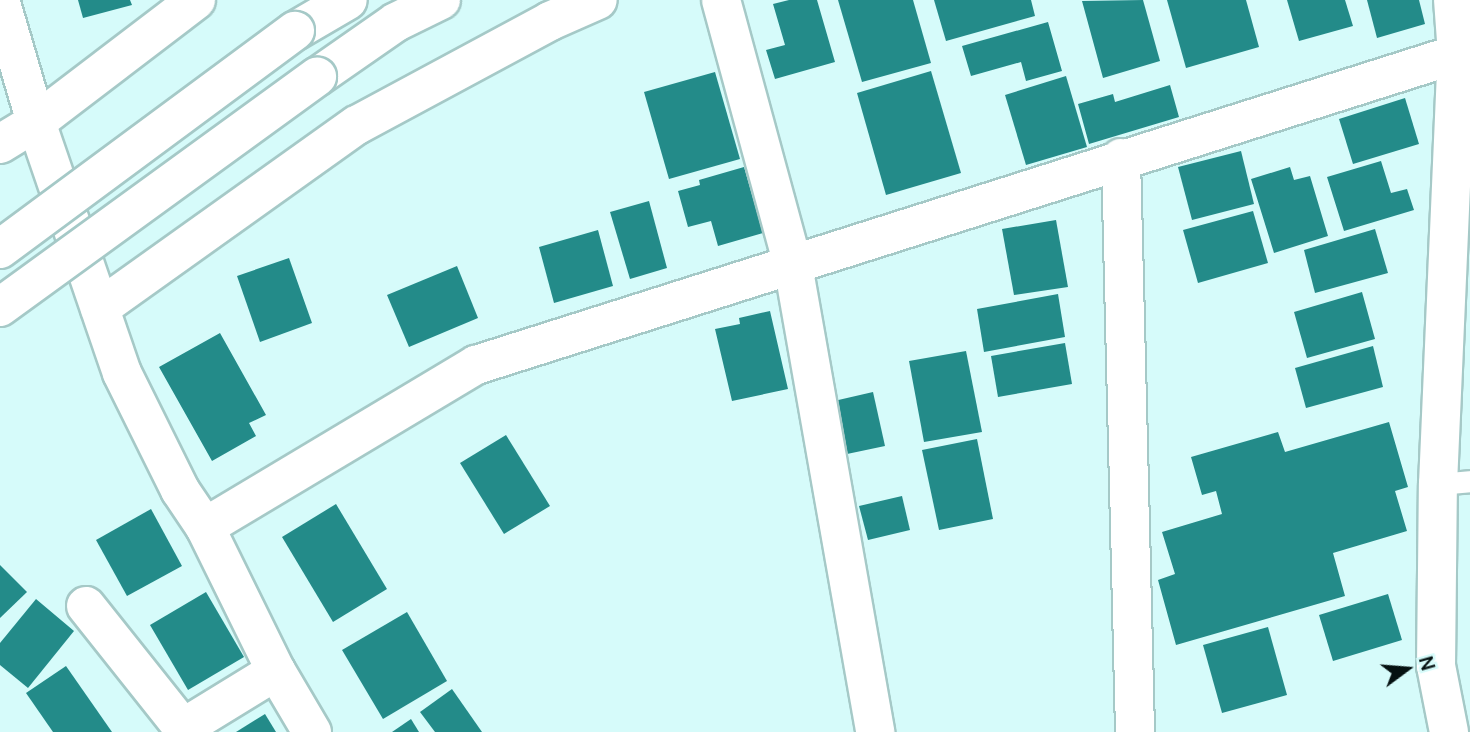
<!DOCTYPE html>
<html>
<head>
<meta charset="utf-8">
<style>
	body { margin:0 }
	#map { position:relative; width:1470px; height:732px; overflow:hidden; background:#d6fbfa; font-family:Manrope,sans-serif }
	div>[style] { position:absolute }
	.building>* { inset:0; background:#238b89 }
	.roads { filter:drop-shadow(2px 0 #a5c9c7) drop-shadow(-2px 0 #a5c9c7) drop-shadow(0 2px #a5c9c7) drop-shadow(0 -2px #a5c9c7) }
	.service>* { height:21px; margin:-10.5px; padding:0 10.5px; transform-origin:10.5px; border-radius:10.5px; background:#fff }
	.minor>* { height:38px; margin:-19px; padding:0 19px; transform-origin:19px; border-radius:19px; background:#fff }
	.tertiary>* { height:38px; margin:-19px; padding:0 19px; transform-origin:19px; border-radius:19px; background:#fff }
	.bridges { filter:drop-shadow(2px 0 #a5c9c7) drop-shadow(-2px 0 #a5c9c7) drop-shadow(0 2px #a5c9c7) drop-shadow(0 -2px #a5c9c7) }
	.tertiary-bridge>* { height:38px; margin:-19px; padding:0 19px; transform-origin:19px; border-radius:19px; background:#fff }
	span { translate:-50% -50%; white-space:nowrap; text-align:center; line-height:1.15; -webkit-text-stroke:7px #d6fbfa; paint-order:stroke }
	.north { position:absolute; left:1372px; top:634px; width:70px; height:70px; -webkit-text-stroke:5px #d6fbfa; paint-order:stroke; rotate:74deg; font-size:19px; font-weight:700; line-height:28px; text-align:center; color:#051111 }
	.north::after { content:''; display:block; margin:auto; width:24px; height:32px; background:#051111; clip-path:polygon(50% 0,100% 100%,50% 72%,0 100%) }
</style>
</head>
<body>
<div id="map">
	<div class="building">
		<div style="clip-path:polygon(78px 0,130px 0,132px 5px,83px 18px)"></div>
		<div style="clip-path:polygon(789px 0,817px 0,835px 62px,775px 79px,766px 50px,785px 45px,773px 4px)"></div>
		<div style="clip-path:polygon(838px 0,913px 0,931px 63px,862px 82px)"></div>
		<div style="clip-path:polygon(934px 0,1031px 0,1035px 16px,946px 41px)"></div>
		<div style="clip-path:polygon(1143px 0,1160px 61px,1103px 78px,1082px 1px)"></div>
		<div style="clip-path:polygon(1167px 0,1246px 0,1259px 47px,1186px 68px)"></div>
		<div style="clip-path:polygon(1287px 0,1345px 0,1353px 26px,1299px 41px)"></div>
		<div style="clip-path:polygon(1367px 0,1419px 0,1425px 24px,1377px 38px)"></div>
		<div style="clip-path:polygon(1048px 22px,1062px 71px,1026px 81px,1021px 62px,971px 76px,962px 46px)"></div>
		<div style="clip-path:polygon(931px 71px,961px 173px,886px 195px,857px 93px)"></div>
		<div style="clip-path:polygon(715px 72px,740px 159px,669px 179px,644px 92px)"></div>
		<div style="clip-path:polygon(1066px 76px,1087px 147px,1026px 165px,1005px 95px)"></div>
		<div style="clip-path:polygon(1170px 85px,1179px 117px,1089px 144px,1078px 104px,1113px 94px,1115px 102px)"></div>
		<div style="clip-path:polygon(1405px 98px,1419px 144px,1353px 164px,1339px 119px)"></div>
		<div style="clip-path:polygon(1241px 151px,1254px 204px,1192px 220px,1178px 167px)"></div>
		<div style="clip-path:polygon(1381px 161px,1391px 193px,1407px 189px,1414px 210px,1344px 231px,1327px 177px)"></div>
		<div style="clip-path:polygon(744px 167px,763px 233px,718px 246px,711px 221px,688px 227px,678px 191px,700px 185px,699px 180px)"></div>
		<div style="clip-path:polygon(1290px 167px,1294px 180px,1310px 176px,1328px 236px,1274px 253px,1251px 179px)"></div>
		<div style="clip-path:polygon(649px 201px,667px 268px,630px 279px,610px 212px)"></div>
		<div style="clip-path:polygon(1253px 211px,1268px 263px,1198px 283px,1183px 230px)"></div>
		<div style="clip-path:polygon(1056px 220px,1068px 287px,1014px 295px,1002px 229px)"></div>
		<div style="clip-path:polygon(1375px 229px,1388px 273px,1315px 293px,1304px 250px)"></div>
		<div style="clip-path:polygon(598px 230px,613px 286px,554px 303px,539px 247px)"></div>
		<div style="clip-path:polygon(289px 258px,312px 323px,260px 342px,237px 276px)"></div>
		<div style="clip-path:polygon(457px 266px,478px 318px,409px 347px,387px 295px)"></div>
		<div style="clip-path:polygon(1362px 292px,1375px 339px,1307px 358px,1294px 312px)"></div>
		<div style="clip-path:polygon(1058px 294px,1065px 337px,984px 352px,977px 309px)"></div>
		<div style="clip-path:polygon(770px 311px,788px 389px,732px 401px,715px 329px,740px 324px,739px 318px)"></div>
		<div style="clip-path:polygon(220px 333px,266px 415px,249px 423px,256px 436px,212px 461px,159px 367px)"></div>
		<div style="clip-path:polygon(1065px 343px,1072px 384px,998px 397px,991px 356px)"></div>
		<div style="clip-path:polygon(1373px 346px,1383px 387px,1306px 408px,1295px 368px)"></div>
		<div style="clip-path:polygon(966px 351px,982px 432px,924px 442px,909px 361px)"></div>
		<div style="clip-path:polygon(873px 392px,885px 446px,847px 454px,834px 401px)"></div>
		<div style="clip-path:polygon(1389px 422px,1408px 487px,1395px 491px,1407px 531px,1333px 553px,1345px 596px,1176px 645px,1158px 580px,1175px 574px,1162px 532px,1222px 514px,1216px 491px,1202px 495px,1191px 457px,1278px 432px,1285px 452px)"></div>
		<div style="clip-path:polygon(506px 435px,550px 506px,504px 534px,460px 463px)"></div>
		<div style="clip-path:polygon(977px 439px,993px 519px,939px 530px,922px 450px)"></div>
		<div style="clip-path:polygon(902px 496px,910px 530px,868px 540px,859px 506px)"></div>
		<div style="clip-path:polygon(336px 504px,387px 589px,333px 622px,282px 537px)"></div>
		<div style="clip-path:polygon(151px 509px,182px 566px,127px 596px,96px 540px)"></div>
		<div style="clip-path:polygon(0 565px,27px 592px,0 618px)"></div>
		<div style="clip-path:polygon(206px 592px,244px 657px,188px 690px,150px 625px)"></div>
		<div style="clip-path:polygon(1388px 594px,1402px 640px,1333px 661px,1319px 615px)"></div>
		<div style="clip-path:polygon(36px 599px,74px 631px,28px 688px,0 665px,0 643px)"></div>
		<div style="clip-path:polygon(407px 612px,447px 681px,383px 719px,342px 650px)"></div>
		<div style="clip-path:polygon(1268px 627px,1287px 695px,1222px 713px,1203px 645px)"></div>
		<div style="clip-path:polygon(66px 666px,112px 732px,53px 732px,26px 693px)"></div>
		<div style="clip-path:polygon(452px 689px,482px 732px,435px 732px,420px 712px)"></div>
		<div style="clip-path:polygon(265px 714px,276px 732px,236px 732px)"></div>
		<div style="clip-path:polygon(411px 719px,419px 732px,392px 732px)"></div>
	</div>
	<div class="roads">
		<div class="service">
			<div style="left:1438px;top:484px;width:32px;rotate:-5deg"></div>
		</div>
		<div class="minor">
			<div style="left:0;top:0;width:127px;rotate:73.6deg"></div>
			<div style="left:36px;top:122px;width:265px;rotate:71.1deg"></div>
			<div style="left:122px;top:373px;width:131px;rotate:63.6deg"></div>
			<div style="left:180px;top:490px;width:45px;rotate:56deg"></div>
			<div style="left:205px;top:527px;width:161px;rotate:63.8deg"></div>
			<div style="left:276px;top:671px;width:71px;rotate:59.5deg"></div>
			<div style="left:721px;top:0;width:275px;rotate:74.8deg"></div>
			<div style="left:793px;top:265px;width:474px;rotate:80deg"></div>
			<div style="left:0;top:144px;width:42px;rotate:-31.4deg"></div>
			<div style="left:36px;top:122px;width:201px;rotate:-37.3deg"></div>
			<div style="left:1121px;top:158px;width:574px;rotate:88.6deg"></div>
			<div style="left:100px;top:308px;width:315px;rotate:-35.5deg"></div>
			<div style="left:357px;top:125px;width:219px;rotate:-28.3deg"></div>
			<div style="left:550px;top:21px;width:52px;rotate:-23.6deg"></div>
			<div style="left:205px;top:527px;width:316px;rotate:-30.9deg"></div>
			<div style="left:476px;top:365px;width:1029px;rotate:-17.59deg"></div>
			<div style="left:86px;top:606px;width:156px;rotate:51.5deg"></div>
			<div style="left:183px;top:728px;width:109px;rotate:-31.5deg"></div>
			<div style="left:1449px;top:732px;width:67px;rotate:-101.1deg"></div>
			<div style="left:1436px;top:666px;width:182px;rotate:-89.4deg"></div>
			<div style="left:1438px;top:484px;width:430px;rotate:-87.5deg"></div>
			<div style="left:1457px;top:54px;width:54px;rotate:-94.2deg"></div>
		</div>
		<div class="tertiary">
			<div style="left:295px;top:31px;width:61px;rotate:-30.3deg"></div>
			<div style="left:317px;top:77px;width:96px;rotate:-34.8deg"></div>
			<div style="left:396px;top:22px;width:50px;rotate:-26.1deg"></div>
		</div>
	</div>
	<div class="bridges">
		<div class="tertiary-bridge">
			<div style="left:0;top:249px;width:367px;rotate:-36.5deg"></div>
			<div style="left:0;top:307px;width:392px;rotate:-36deg"></div>
		</div>
	</div>
	<div class="north">N</div>
</div>
</body>
</html>
